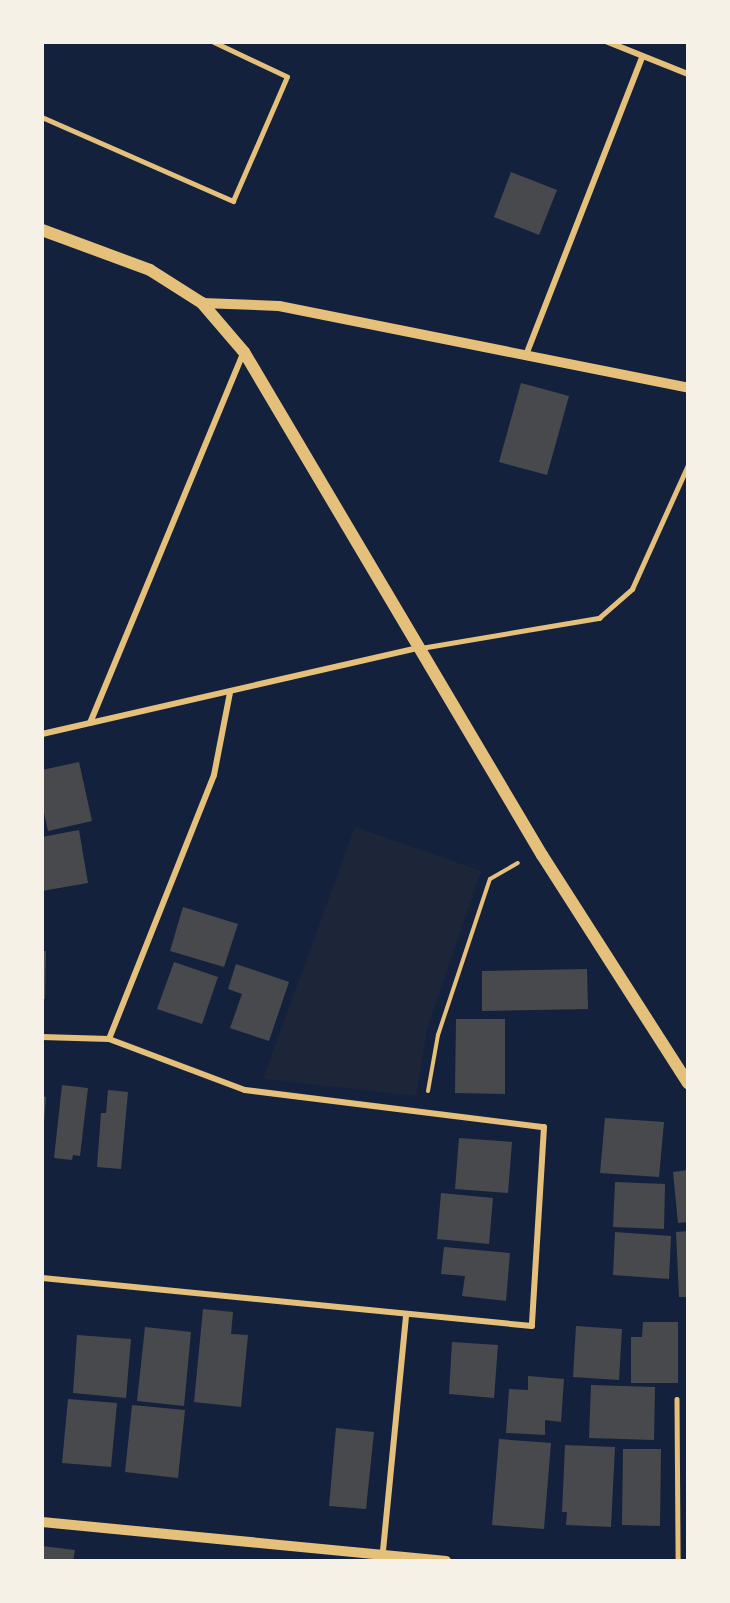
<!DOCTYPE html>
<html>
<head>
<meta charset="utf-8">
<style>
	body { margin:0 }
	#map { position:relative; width:730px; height:1603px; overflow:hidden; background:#14213d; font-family:"IBM Plex Serif",serif }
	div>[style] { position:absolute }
	.green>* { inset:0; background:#1d2539 }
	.building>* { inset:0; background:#48494c }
	.path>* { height:4px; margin:-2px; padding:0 2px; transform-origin:2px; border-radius:2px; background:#e5c07b }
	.service>* { height:4.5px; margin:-2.25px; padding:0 2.25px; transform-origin:2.25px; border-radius:2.25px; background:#e5c07b }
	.minor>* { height:6px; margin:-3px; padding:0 3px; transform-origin:3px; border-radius:3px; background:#e5c07b }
	.tertiary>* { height:10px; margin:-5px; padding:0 5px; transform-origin:5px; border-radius:5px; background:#e5c07b }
	.secondary>* { height:12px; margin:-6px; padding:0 6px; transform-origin:6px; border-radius:6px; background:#e5c07b }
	span { translate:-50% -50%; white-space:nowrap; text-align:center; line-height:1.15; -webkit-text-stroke:6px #f6f1e7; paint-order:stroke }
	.frame { position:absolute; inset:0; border:44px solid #f6f1e7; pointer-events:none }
</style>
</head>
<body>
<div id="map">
	<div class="green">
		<div style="clip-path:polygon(355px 827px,481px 871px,427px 1029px,416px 1096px,263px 1079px)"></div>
	</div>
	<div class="building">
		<div style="clip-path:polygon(511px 172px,557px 190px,539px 235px,494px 217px)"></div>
		<div style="clip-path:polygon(521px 383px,569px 396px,547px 475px,499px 462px)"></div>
		<div style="clip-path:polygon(79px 762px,92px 821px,48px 831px,42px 803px,42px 770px)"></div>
		<div style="clip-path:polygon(79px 830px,88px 883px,42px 891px,42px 837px)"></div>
		<div style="clip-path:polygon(183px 907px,238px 924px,224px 967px,170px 951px)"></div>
		<div style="clip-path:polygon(42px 951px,46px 951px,45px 999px,42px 999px)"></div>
		<div style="clip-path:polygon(174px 962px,218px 977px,202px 1024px,157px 1009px)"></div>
		<div style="clip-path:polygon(236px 964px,289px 982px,269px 1041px,230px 1028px,242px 994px,228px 989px)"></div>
		<div style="clip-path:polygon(587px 969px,588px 1009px,482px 1011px,482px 971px)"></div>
		<div style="clip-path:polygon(456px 1019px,505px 1019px,505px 1094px,455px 1093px)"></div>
		<div style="clip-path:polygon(62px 1085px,88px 1088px,80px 1156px,73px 1155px,72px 1160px,54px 1158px)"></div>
		<div style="clip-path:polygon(108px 1090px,128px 1092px,121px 1169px,97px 1167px,101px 1113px,106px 1113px)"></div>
		<div style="clip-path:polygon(42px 1096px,46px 1097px,44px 1122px,42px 1122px)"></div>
		<div style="clip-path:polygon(605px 1118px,664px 1122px,659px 1177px,600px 1173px)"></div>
		<div style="clip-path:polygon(459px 1138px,512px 1142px,508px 1193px,455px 1189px)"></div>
		<div style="clip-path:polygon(688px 1170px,688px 1222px,678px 1223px,673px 1172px)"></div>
		<div style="clip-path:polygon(615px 1182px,665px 1184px,664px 1229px,613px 1227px)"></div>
		<div style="clip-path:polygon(441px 1193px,493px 1198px,489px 1244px,437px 1239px)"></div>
		<div style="clip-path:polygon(688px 1231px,688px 1297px,679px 1297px,676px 1232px)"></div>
		<div style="clip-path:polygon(615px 1232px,671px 1236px,669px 1279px,613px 1275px)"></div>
		<div style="clip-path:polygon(444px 1247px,510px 1253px,506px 1301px,462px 1296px,465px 1276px,441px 1274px)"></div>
		<div style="clip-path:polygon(203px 1309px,233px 1312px,231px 1334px,248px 1335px,241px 1407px,194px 1402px)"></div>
		<div style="clip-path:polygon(643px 1322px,678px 1322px,678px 1383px,631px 1383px,631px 1337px,642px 1337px)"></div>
		<div style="clip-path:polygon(576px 1326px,622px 1329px,619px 1380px,573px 1377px)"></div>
		<div style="clip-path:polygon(145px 1327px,191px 1332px,184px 1406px,137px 1401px)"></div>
		<div style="clip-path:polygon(77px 1335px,131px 1339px,126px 1398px,73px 1393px)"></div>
		<div style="clip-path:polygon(452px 1342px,498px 1345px,494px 1398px,449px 1394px)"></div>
		<div style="clip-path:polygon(528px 1376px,564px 1379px,561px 1422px,545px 1420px,545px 1435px,506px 1433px,509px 1389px,528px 1390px)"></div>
		<div style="clip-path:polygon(591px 1385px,655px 1387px,654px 1440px,589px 1438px)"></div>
		<div style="clip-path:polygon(68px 1399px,117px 1403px,111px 1467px,62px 1463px)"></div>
		<div style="clip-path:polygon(132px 1405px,185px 1410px,178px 1478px,125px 1472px)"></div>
		<div style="clip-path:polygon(336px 1428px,374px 1432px,366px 1509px,329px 1506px)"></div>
		<div style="clip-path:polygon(499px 1439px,551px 1443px,544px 1529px,492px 1525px)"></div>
		<div style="clip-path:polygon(565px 1445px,615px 1447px,611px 1527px,566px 1525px,567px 1512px,562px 1512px)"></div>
		<div style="clip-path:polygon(623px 1449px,661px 1449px,660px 1526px,622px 1525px)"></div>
		<div style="clip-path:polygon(42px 1546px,75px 1550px,73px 1561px,42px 1561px)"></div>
	</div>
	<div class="path">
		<div style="left:428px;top:1091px;width:57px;rotate:-79.9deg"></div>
		<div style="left:438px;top:1035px;width:164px;rotate:-71.6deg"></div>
		<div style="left:490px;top:879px;width:32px;rotate:-30deg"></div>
	</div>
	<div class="service">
		<div style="left:42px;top:117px;width:209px;rotate:23.7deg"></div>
		<div style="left:233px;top:201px;width:135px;rotate:-66.5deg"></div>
		<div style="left:287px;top:77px;width:82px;rotate:-154.7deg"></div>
		<div style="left:421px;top:648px;width:181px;rotate:-9.6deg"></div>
		<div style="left:599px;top:618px;width:44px;rotate:-41.3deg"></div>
		<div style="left:632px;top:589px;width:136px;rotate:-65.7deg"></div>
		<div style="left:677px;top:1399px;width:162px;rotate:89.6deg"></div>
	</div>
	<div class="minor">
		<div style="left:608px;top:42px;width:86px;rotate:21.8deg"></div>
		<div style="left:526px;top:355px;width:319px;rotate:-68.7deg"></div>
		<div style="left:90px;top:723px;width:402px;rotate:-67.5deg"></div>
		<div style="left:42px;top:734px;width:386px;rotate:-12.9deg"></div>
		<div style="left:42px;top:1037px;width:67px;rotate:1.7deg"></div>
		<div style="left:109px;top:1039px;width:145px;rotate:20.6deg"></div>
		<div style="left:245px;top:1090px;width:301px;rotate:7.1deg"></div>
		<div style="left:544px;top:1127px;width:199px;rotate:93.5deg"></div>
		<div style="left:532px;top:1326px;width:492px;rotate:-174.4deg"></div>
		<div style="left:109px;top:1039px;width:284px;rotate:-68.3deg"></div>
		<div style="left:214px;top:775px;width:84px;rotate:-79deg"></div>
		<div style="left:382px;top:1561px;width:247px;rotate:-84.4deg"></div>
	</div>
	<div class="tertiary">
		<div style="left:202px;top:303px;width:77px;rotate:2.2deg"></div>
		<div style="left:279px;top:306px;width:417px;rotate:11.3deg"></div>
		<div style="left:42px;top:1522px;width:406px;rotate:5.5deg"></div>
	</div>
	<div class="secondary">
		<div style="left:42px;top:230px;width:115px;rotate:20.3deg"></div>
		<div style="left:150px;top:270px;width:62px;rotate:32.4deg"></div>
		<div style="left:202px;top:303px;width:65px;rotate:49.4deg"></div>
		<div style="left:244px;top:352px;width:585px;rotate:59.36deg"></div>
		<div style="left:542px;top:855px;width:271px;rotate:57.4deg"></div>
	</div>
	<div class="frame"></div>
</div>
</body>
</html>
